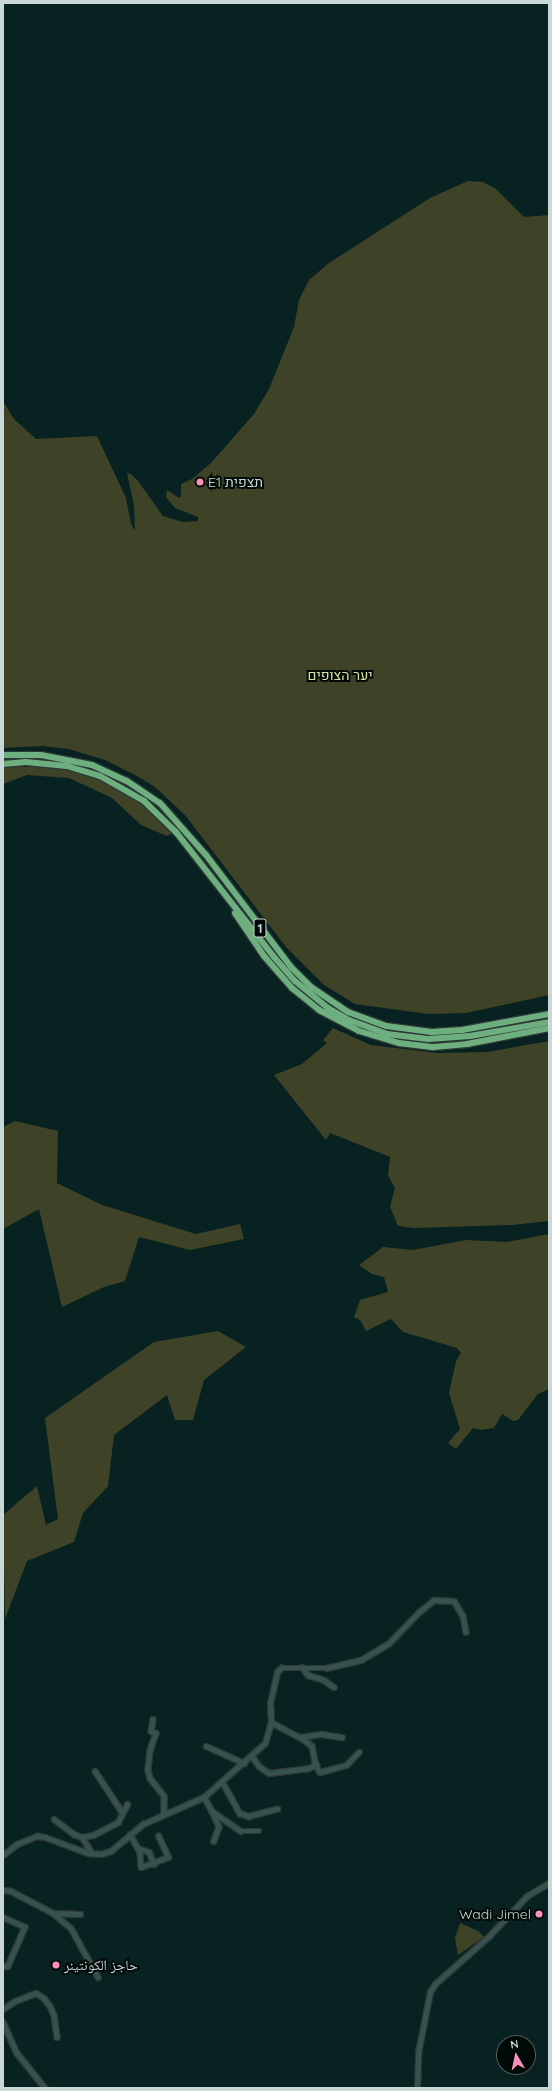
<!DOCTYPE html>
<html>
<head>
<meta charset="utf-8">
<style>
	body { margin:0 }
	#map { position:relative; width:552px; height:2091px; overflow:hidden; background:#072220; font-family:Quicksand,"Noto Naskh Arabic",Heebo,sans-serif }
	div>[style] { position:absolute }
	.green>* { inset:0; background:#3e4327 }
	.roads { filter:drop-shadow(1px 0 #2c3936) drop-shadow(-1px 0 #2c3936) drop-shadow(0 1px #2c3936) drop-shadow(0 -1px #2c3936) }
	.minor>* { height:4.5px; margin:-2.25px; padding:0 2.25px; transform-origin:2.25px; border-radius:2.25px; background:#37524e }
	.highway>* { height:6px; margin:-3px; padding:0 3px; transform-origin:3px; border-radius:3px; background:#6eaf7f }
	.dots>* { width:11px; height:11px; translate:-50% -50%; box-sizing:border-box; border:2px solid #020a08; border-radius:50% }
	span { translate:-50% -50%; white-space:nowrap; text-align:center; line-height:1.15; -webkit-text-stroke:4px #020a08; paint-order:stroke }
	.shield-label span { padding:1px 3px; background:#020a08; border:1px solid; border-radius:3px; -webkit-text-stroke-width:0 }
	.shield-label { font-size:13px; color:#c9d8d6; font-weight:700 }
	.poi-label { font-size:14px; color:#c9d8d6 }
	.left { translate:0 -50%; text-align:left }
	.right { translate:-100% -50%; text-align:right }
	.park-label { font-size:14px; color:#d7e3a7 }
	.frame { position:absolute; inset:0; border:4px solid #c9d8d6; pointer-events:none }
	.north { position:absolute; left:496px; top:2035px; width:40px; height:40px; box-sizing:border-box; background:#020a08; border:1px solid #525c5a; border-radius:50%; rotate:351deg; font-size:11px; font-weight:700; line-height:16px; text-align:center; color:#c9d8d6 }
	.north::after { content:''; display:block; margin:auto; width:14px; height:18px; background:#fe8ebb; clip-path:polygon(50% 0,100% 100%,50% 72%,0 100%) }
</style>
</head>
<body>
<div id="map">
	<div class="green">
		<div style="clip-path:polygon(468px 181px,483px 182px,496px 189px,524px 217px,549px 215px,549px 995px,466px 1013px,428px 1014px,355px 1004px,324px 985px,286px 947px,185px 815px,155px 787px,137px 776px,105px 760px,69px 749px,42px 746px,3px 748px,3px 401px,14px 419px,36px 439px,97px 436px,126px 498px,131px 524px,135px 531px,134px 505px,127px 473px,131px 474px,138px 481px,163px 516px,183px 522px,198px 521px,198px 517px,175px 508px,166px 497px,167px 490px,179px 498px,181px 496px,181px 484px,192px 479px,211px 463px,254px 414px,269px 389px,294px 327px,299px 300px,309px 280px,329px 263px,430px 198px)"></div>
		<div style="clip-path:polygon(3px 767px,54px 767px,94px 777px,121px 789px,161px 818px,173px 833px,167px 836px,141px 825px,112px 798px,69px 778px,27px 775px,3px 784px)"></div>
		<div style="clip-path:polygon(333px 1028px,371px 1045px,437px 1053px,487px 1052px,549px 1041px,549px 1221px,512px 1225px,413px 1228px,398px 1226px,390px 1207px,395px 1188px,388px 1175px,390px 1157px,330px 1133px,326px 1140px,274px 1075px,302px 1064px,327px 1043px,323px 1040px)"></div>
		<div style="clip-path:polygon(15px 1121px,58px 1131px,57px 1183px,102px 1205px,196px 1234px,240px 1224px,244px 1239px,190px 1250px,139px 1237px,125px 1281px,104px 1287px,62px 1307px,39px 1209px,3px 1229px,3px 1127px)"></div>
		<div style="clip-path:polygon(549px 1234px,549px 1389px,538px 1394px,518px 1420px,513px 1421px,502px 1414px,494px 1428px,481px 1430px,473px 1428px,456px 1449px,448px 1443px,460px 1429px,449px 1393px,456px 1361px,461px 1353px,457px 1348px,403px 1332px,391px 1319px,366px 1331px,360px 1320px,354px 1317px,360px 1300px,388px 1292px,384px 1277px,372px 1274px,359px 1265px,383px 1247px,413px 1250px,466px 1240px,507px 1242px)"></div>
		<div style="clip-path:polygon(218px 1331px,246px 1347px,204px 1380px,193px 1420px,175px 1420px,167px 1395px,114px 1435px,108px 1486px,83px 1513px,74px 1542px,27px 1561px,5px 1619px,3px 1515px,37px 1486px,46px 1525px,58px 1519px,45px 1418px,154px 1342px)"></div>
		<div style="clip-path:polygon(460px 1923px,478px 1931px,484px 1937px,458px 1955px,455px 1938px)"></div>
	</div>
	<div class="roads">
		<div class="minor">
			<div style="left:302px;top:1667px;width:10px;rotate:53deg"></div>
			<div style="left:308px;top:1675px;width:17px;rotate:17deg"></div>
			<div style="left:324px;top:1680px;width:12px;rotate:35deg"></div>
			<div style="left:153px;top:1719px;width:12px;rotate:99deg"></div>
			<div style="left:151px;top:1731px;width:5px;rotate:22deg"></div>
			<div style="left:156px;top:1733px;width:18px;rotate:109deg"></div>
			<div style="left:150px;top:1750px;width:20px;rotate:96deg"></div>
			<div style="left:148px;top:1770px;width:8px;rotate:76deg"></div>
			<div style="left:150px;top:1778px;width:23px;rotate:52deg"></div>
			<div style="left:164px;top:1796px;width:17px;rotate:90deg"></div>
			<div style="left:271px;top:1722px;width:36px;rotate:28deg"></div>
			<div style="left:303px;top:1739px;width:11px;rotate:38deg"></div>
			<div style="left:312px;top:1746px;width:20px;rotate:79deg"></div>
			<div style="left:316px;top:1766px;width:7px;rotate:56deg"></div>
			<div style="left:320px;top:1772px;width:27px;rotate:-15deg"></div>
			<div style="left:346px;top:1765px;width:18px;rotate:-45deg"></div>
			<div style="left:300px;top:1737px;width:22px;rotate:-8deg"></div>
			<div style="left:322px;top:1734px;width:20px;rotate:9deg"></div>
			<div style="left:206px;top:1746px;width:42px;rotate:24.1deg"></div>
			<div style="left:252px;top:1756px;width:12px;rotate:55deg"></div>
			<div style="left:259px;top:1766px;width:12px;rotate:35deg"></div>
			<div style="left:269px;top:1773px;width:39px;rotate:-7deg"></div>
			<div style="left:308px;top:1768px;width:9px;rotate:-21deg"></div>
			<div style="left:95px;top:1771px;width:49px;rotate:56.6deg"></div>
			<div style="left:222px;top:1781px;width:37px;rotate:61deg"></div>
			<div style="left:240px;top:1813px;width:9px;rotate:21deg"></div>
			<div style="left:248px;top:1816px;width:30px;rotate:-14deg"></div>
			<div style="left:204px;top:1797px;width:16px;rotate:60deg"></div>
			<div style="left:212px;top:1811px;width:35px;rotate:35deg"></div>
			<div style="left:241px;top:1831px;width:18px"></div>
			<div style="left:212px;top:1811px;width:17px;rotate:66deg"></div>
			<div style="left:219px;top:1827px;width:15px;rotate:110deg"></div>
			<div style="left:54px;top:1819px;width:25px;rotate:37deg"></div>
			<div style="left:74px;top:1834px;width:9px;rotate:21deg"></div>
			<div style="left:82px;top:1837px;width:11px;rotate:-10deg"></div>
			<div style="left:93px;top:1835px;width:28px;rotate:-27deg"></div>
			<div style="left:118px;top:1822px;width:20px;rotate:-63deg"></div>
			<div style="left:130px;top:1834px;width:21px;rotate:61deg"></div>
			<div style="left:140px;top:1852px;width:15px;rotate:86deg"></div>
			<div style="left:141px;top:1867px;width:29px;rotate:-20deg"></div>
			<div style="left:168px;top:1857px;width:23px;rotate:-115deg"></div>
			<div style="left:82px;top:1837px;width:19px;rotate:58deg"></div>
			<div style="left:138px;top:1848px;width:12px;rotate:20deg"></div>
			<div style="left:149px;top:1852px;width:13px;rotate:67deg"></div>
			<div style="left:3px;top:1855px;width:18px;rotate:-38deg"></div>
			<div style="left:17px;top:1844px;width:22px;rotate:-22deg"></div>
			<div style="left:37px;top:1836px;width:8px;rotate:7deg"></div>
			<div style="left:45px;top:1837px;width:46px;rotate:20.4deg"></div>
			<div style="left:88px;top:1853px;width:13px;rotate:4deg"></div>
			<div style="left:101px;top:1854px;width:10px;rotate:-17deg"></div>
			<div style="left:111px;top:1851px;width:42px;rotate:-40.2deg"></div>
			<div style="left:143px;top:1824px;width:67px;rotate:-23.9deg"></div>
			<div style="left:204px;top:1797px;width:81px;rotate:-41.5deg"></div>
			<div style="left:265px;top:1743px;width:22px;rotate:-74deg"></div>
			<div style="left:271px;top:1722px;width:19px;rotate:-93deg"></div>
			<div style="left:270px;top:1703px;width:32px;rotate:-77deg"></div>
			<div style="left:277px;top:1672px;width:6px;rotate:-45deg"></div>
			<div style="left:281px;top:1668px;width:45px"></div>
			<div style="left:326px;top:1668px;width:36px;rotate:-13deg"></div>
			<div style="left:361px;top:1660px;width:31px;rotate:-31deg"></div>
			<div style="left:388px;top:1644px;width:45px;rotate:-45.9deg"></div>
			<div style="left:419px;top:1612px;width:19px;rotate:-39deg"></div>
			<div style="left:434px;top:1600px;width:20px;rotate:3deg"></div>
			<div style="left:454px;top:1601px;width:17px;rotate:59deg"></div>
			<div style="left:463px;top:1616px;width:16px;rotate:79deg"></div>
			<div style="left:3px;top:1890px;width:8px;rotate:7deg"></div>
			<div style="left:11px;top:1891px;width:47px;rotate:27.6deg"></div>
			<div style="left:53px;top:1913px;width:27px;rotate:2deg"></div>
			<div style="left:53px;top:1913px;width:23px;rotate:40deg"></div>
			<div style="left:71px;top:1928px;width:56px;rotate:61.1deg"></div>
			<div style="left:3px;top:1917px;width:24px;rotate:24deg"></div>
			<div style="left:25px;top:1927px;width:43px;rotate:113.6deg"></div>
			<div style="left:8px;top:1966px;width:5px;rotate:169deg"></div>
			<div style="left:3px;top:2009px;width:14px;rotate:-34deg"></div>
			<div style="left:15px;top:2001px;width:22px;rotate:-21deg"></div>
			<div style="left:36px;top:1993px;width:9px;rotate:32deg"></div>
			<div style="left:44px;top:1998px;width:10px;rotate:53deg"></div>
			<div style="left:50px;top:2006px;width:10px;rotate:66deg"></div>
			<div style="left:54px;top:2015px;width:22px;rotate:82deg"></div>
			<div style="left:3px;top:2022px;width:34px;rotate:66deg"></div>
			<div style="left:17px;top:2053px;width:45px;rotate:51.3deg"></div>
			<div style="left:417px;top:2088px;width:35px;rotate:-88deg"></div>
			<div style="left:418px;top:2053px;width:62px;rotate:-78.9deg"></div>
			<div style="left:430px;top:1992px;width:9px;rotate:-58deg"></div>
			<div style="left:435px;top:1984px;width:72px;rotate:-41.6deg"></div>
			<div style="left:489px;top:1936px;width:55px;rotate:-46.5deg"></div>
			<div style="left:527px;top:1896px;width:26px;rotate:-31deg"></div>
		</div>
		<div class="highway">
			<div style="left:3px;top:755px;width:38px"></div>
			<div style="left:41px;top:755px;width:52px;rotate:11.1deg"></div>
			<div style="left:92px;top:765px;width:38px;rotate:25deg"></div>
			<div style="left:127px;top:781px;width:40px;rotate:34deg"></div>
			<div style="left:160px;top:803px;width:69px;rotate:48.5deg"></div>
			<div style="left:206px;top:855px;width:141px;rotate:52.8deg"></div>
			<div style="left:291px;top:967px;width:28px;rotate:45deg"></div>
			<div style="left:311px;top:987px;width:45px;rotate:34deg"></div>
			<div style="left:348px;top:1012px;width:40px;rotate:20.2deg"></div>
			<div style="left:386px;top:1026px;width:46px;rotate:7.4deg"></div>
			<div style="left:432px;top:1032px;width:30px;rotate:-4deg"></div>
			<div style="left:462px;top:1030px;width:88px;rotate:-10.4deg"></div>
			<div style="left:3px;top:764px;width:23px;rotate:-5deg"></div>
			<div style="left:26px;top:762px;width:41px;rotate:5.6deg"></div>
			<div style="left:67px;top:766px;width:34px;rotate:17deg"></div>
			<div style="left:100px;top:776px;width:51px;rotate:29.6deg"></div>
			<div style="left:144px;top:801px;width:45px;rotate:44.1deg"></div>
			<div style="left:176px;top:832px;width:159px;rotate:51.9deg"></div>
			<div style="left:274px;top:957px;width:32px;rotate:49deg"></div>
			<div style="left:295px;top:981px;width:43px;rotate:39.3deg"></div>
			<div style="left:328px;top:1008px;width:24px;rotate:30deg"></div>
			<div style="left:349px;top:1020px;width:40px;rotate:20.2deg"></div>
			<div style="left:387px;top:1034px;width:41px;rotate:7deg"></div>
			<div style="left:428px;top:1039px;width:42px;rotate:-4.1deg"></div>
			<div style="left:470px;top:1036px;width:80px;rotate:-10deg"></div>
			<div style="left:235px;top:913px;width:52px;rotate:56deg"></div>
			<div style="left:264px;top:956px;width:43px;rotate:48.8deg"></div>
			<div style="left:292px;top:988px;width:35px;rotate:39deg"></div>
			<div style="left:319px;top:1010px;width:45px;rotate:27.7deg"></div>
			<div style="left:359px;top:1031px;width:42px;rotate:16.7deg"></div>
			<div style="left:399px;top:1043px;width:35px;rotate:7deg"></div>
			<div style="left:434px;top:1047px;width:33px;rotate:-5deg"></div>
			<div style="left:467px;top:1044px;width:84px;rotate:-11deg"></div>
		</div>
	</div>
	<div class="dots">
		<div style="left:200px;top:482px;background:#fe8ebb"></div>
		<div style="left:539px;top:1914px;background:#fe8ebb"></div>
		<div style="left:56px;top:1965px;background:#fe8ebb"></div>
	</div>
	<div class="shield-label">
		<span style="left:260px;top:928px">1</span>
	</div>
	<div class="poi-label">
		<span class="left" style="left:208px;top:482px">E1 תצפית</span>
		<span class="right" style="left:531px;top:1914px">Wadi Jimel</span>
		<span class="left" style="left:64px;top:1965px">حاجز الكونتينر</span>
	</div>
	<div class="park-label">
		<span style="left:340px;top:675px">יער הצופים</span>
	</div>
	<div class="frame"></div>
	<div class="north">N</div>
</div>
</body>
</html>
